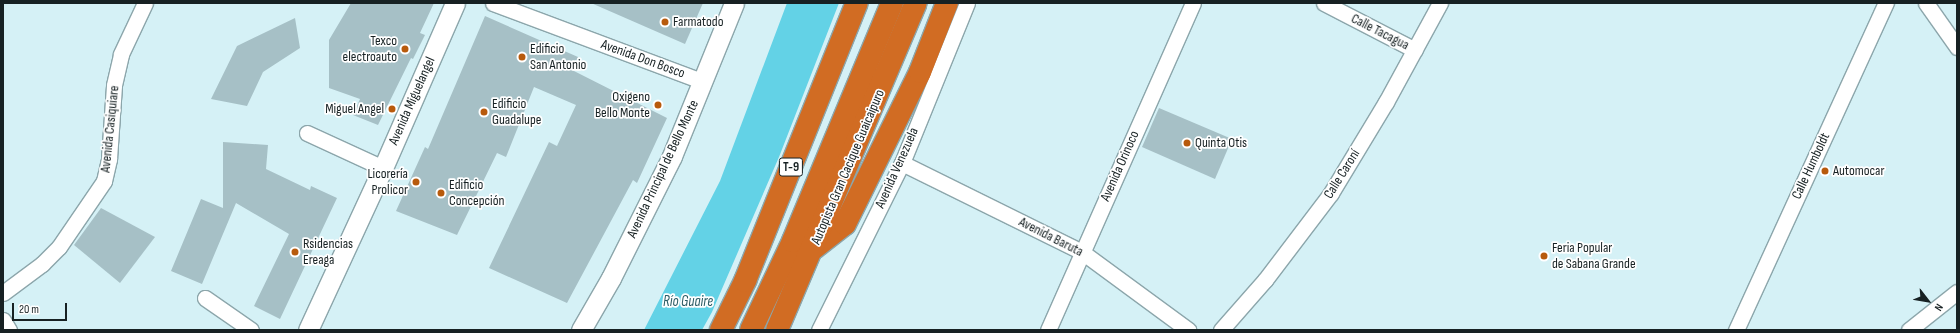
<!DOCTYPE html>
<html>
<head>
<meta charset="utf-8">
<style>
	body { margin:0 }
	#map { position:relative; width:1960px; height:333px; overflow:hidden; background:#d5f1f6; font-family:"Sofia Sans Condensed",sans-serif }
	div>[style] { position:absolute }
	.water>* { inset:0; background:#63d2e6 }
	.building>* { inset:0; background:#a6c0c6 }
	.roads { filter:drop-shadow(1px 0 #8ca6ab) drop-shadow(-1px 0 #8ca6ab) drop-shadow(0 1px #8ca6ab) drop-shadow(0 -1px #8ca6ab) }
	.minor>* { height:15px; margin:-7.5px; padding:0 7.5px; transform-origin:7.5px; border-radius:7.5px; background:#fff }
	.tertiary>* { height:19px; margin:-9.5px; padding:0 9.5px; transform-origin:9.5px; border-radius:9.5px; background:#fff }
	.motorway>* { height:22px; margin:-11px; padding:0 11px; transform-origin:11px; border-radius:11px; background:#d16c23 }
	.dots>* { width:11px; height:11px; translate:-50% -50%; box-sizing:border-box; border:2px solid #fff; border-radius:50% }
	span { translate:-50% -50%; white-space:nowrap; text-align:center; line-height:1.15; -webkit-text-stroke:3.5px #fff; paint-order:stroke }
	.shield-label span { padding:1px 3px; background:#fff; border:1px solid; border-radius:3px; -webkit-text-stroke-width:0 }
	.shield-label { font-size:13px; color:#172123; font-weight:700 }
	.poi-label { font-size:14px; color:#172123 }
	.left { translate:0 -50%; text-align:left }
	.right { translate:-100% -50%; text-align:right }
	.street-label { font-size:14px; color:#172123 }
	.water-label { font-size:15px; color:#2b5b64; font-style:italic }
	.frame { position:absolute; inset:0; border:4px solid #172123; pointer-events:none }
	.north { position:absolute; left:1908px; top:281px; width:40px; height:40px; -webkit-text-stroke:3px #fff; paint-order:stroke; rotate:121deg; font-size:11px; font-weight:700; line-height:16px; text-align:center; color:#172123 }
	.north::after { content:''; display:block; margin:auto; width:14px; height:18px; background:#172123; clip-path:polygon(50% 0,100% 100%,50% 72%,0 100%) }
	.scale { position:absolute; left:12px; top:303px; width:55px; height:18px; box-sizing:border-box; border:2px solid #172123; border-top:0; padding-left:5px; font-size:12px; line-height:14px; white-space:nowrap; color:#172123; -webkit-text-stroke:3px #fff; paint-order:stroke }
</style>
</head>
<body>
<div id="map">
	<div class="water">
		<div style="clip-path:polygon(787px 3px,839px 3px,779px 157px,712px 312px,702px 330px,644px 330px,720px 181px)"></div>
	</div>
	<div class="building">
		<div style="clip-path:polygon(351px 3px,434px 3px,420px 33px,425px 35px,413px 59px,411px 58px,378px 125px,353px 115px,360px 99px,329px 88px,329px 40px)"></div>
		<div style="clip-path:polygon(591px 3px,703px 3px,685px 44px)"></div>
		<div style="clip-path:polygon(485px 16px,578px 57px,572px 70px,667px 118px,637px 183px,633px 180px,567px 303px,489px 268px,549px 142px,557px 146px,576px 105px,534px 87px,506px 157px,497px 153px,457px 235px,396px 211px,425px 147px,428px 149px)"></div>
		<div style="clip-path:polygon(295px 18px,300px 48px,263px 72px,247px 106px,211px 99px,237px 46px)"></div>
		<div style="clip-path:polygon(1159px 108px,1232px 139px,1215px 179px,1142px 147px)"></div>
		<div style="clip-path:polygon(223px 142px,268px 145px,266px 169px,310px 190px,311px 186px,337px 198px,280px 319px,254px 306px,289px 234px,236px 203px,202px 284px,171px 271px,201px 199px,223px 208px)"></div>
		<div style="clip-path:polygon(101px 208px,155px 237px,120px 283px,74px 245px)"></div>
	</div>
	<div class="roads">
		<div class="minor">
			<div style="left:493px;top:3px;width:223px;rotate:20.5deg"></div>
			<div style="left:1324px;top:3px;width:102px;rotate:27.3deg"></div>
			<div style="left:1926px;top:3px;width:54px;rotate:54.8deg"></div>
			<div style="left:307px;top:133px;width:84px;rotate:24.7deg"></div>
			<div style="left:902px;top:163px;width:201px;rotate:26.3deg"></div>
			<div style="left:1082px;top:252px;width:132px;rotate:36.3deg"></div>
			<div style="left:3px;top:293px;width:49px;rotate:-36.6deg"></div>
			<div style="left:42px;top:264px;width:24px;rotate:-45deg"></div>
			<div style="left:59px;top:247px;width:80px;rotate:-55.7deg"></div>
			<div style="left:104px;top:181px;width:23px;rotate:-77deg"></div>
			<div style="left:109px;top:159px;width:74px;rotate:-86.1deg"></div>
			<div style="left:114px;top:85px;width:32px;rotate:-77deg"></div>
			<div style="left:121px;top:54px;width:56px;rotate:-64.8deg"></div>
			<div style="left:205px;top:298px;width:56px;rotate:34.8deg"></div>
			<div style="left:3px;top:320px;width:12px;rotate:59deg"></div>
			<div style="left:819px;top:330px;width:186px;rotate:-63.6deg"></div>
			<div style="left:902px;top:163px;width:173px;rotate:-67.9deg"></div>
			<div style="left:1048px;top:330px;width:358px;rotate:-66.1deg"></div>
			<div style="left:1221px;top:330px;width:67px;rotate:-48.7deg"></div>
			<div style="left:1265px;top:280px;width:109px;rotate:-52.8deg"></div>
			<div style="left:1331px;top:193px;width:106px;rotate:-58.9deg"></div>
			<div style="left:1386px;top:102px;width:113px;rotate:-61.4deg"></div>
			<div style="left:1736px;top:330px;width:360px;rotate:-65.4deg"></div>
			<div style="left:1909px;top:330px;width:61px;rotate:-38.4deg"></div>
		</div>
		<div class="tertiary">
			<div style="left:308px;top:330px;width:179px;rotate:-65.2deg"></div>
			<div style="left:383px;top:168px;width:180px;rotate:-66.4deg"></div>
			<div style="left:581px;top:330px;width:60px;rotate:-60deg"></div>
			<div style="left:611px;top:278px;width:136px;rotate:-63.4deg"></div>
			<div style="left:672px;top:156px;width:165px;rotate:-67.9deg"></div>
		</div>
		<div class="motorway">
			<div style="left:814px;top:248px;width:39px;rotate:-38deg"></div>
			<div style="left:845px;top:224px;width:169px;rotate:-63.7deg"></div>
			<div style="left:920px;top:72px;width:74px;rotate:-68.6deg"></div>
			<div style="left:721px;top:330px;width:55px;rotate:-63.9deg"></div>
			<div style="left:745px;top:281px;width:300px;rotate:-68.1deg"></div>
			<div style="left:751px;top:330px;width:98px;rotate:-64.7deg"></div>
			<div style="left:793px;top:241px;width:258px;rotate:-67.4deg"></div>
			<div style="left:777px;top:330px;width:355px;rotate:-67deg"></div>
		</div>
	</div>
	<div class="dots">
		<div style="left:665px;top:22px;background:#b85a0c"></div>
		<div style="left:405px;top:49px;background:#b85a0c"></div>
		<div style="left:522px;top:57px;background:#b85a0c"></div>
		<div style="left:658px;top:105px;background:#b85a0c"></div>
		<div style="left:392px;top:109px;background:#b85a0c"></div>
		<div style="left:484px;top:112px;background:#b85a0c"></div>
		<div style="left:1187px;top:143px;background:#b85a0c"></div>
		<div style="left:1825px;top:171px;background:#b85a0c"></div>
		<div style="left:416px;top:182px;background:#b85a0c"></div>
		<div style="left:441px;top:193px;background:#b85a0c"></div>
		<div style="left:295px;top:252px;background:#b85a0c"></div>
		<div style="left:1544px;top:256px;background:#b85a0c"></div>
	</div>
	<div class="shield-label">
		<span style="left:791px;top:167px">T-9</span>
	</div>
	<div class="poi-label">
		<span class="left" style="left:673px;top:22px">Farmatodo</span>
		<span class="right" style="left:397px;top:49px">Texco<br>electroauto</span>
		<span class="left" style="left:530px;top:57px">Edificio<br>San Antonio</span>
		<span class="right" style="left:650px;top:105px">Oxigeno<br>Bello Monte</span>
		<span class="left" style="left:492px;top:112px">Edificio<br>Guadalupe</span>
		<span class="right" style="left:384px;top:109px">Miguel Angel</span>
		<span class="left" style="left:1195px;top:143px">Quinta Otis</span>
		<span class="left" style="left:1833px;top:171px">Automocar</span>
		<span class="right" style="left:408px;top:182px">Licorería<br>Prolicor</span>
		<span class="left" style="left:449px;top:193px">Edificio<br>Concepción</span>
		<span class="left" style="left:303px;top:252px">Rsidencias<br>Ereaga</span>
		<span class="left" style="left:1552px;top:256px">Feria Popular<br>de Sabana Grande</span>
	</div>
	<div class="street-label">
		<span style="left:1380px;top:32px;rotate:27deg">Calle Tacagua</span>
		<span style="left:643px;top:59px;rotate:20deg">Avenida Don Bosco</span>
		<span style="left:412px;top:101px;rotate:-66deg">Avenida Miguelangel</span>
		<span style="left:110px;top:129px;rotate:-84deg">Avenida Casiquiare</span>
		<span style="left:1120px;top:166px;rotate:-66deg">Avenida Orinoco</span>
		<span style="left:1811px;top:166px;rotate:-65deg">Calle Humboldt</span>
		<span style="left:848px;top:167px;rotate:-67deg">Autopista Gran Cacique Guaicaipuro</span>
		<span style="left:897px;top:168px;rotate:-66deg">Avenida Venezuela</span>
		<span style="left:663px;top:169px;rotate:-65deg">Avenida Principal de Bello Monte</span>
		<span style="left:1342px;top:174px;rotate:-58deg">Calle Caroní</span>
		<span style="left:1051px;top:237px;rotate:27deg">Avenida Baruta</span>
	</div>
	<div class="water-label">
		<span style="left:688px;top:302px">Río Guaire</span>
	</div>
	<div class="frame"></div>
	<div class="north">N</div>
	<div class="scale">20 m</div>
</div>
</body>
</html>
